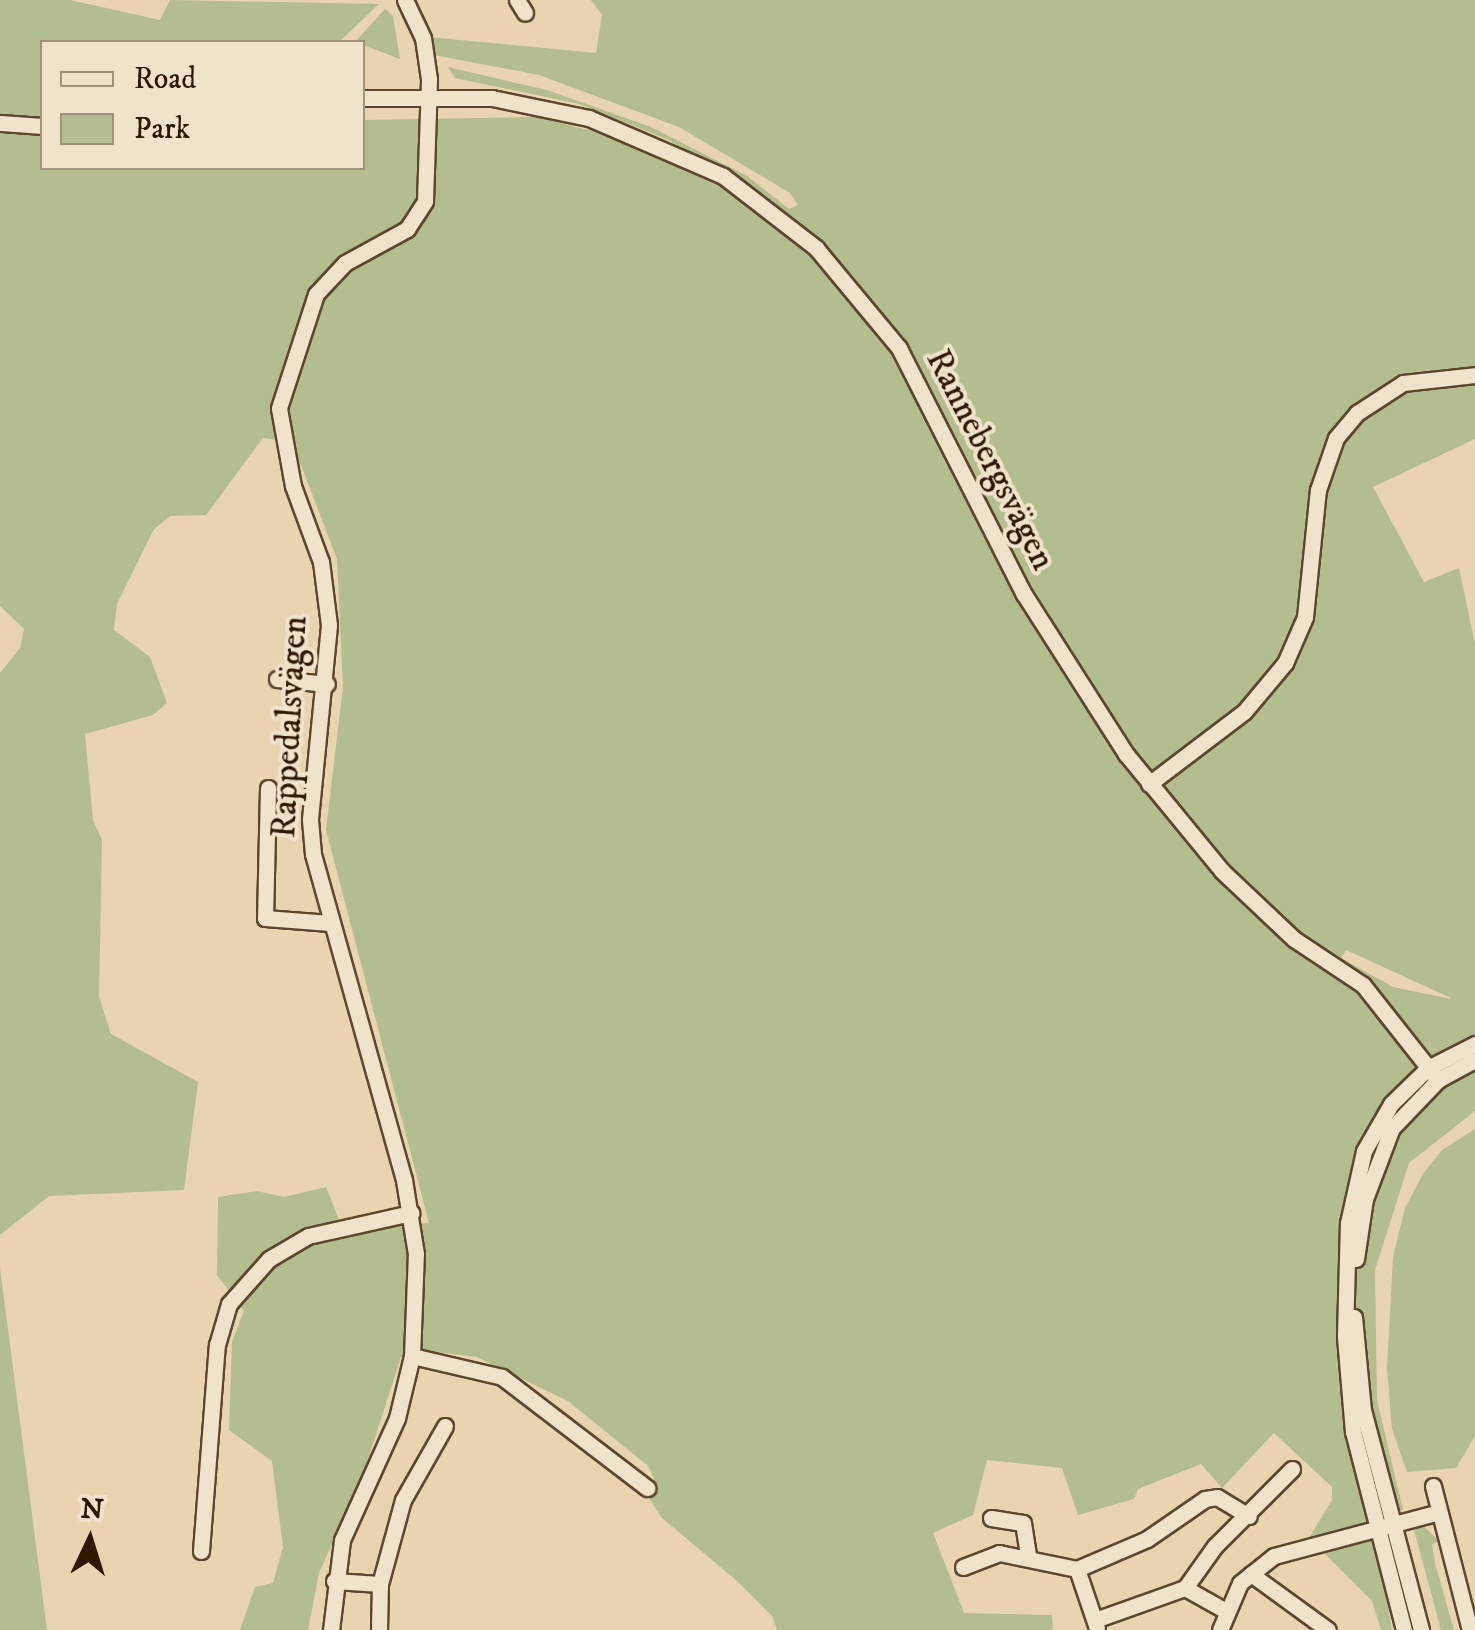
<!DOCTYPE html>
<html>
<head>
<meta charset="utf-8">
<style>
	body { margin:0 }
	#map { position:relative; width:1475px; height:1630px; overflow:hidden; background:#e8d4af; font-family:"IM FELL DW Pica",serif }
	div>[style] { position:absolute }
	.green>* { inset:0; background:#b3bd8d }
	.roads { filter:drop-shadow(2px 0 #5c472d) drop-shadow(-2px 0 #5c472d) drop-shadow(0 2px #5c472d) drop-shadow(0 -2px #5c472d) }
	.minor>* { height:15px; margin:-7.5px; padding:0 7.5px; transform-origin:7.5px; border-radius:7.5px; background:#f0e3cb }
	span { translate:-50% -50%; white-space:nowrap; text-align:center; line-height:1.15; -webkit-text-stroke:8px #f0e3cb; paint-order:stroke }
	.street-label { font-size:35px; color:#2d1802 }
	.legend { position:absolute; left:40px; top:40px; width:325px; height:130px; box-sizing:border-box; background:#f0e3cb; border:2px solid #a2927b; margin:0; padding:12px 18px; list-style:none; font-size:30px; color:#2d1802 }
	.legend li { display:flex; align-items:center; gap:20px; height:50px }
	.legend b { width:50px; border:2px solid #a2927b }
	.north { position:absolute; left:40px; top:1490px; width:100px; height:100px; -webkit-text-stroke:8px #f0e3cb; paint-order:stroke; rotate:4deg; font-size:28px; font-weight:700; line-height:40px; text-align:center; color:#2d1802 }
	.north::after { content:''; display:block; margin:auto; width:35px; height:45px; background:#2d1802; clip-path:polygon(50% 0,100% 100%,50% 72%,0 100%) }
</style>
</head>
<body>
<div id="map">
	<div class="green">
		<div style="clip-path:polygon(evenodd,0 0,70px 0,160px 20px,170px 0,379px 4px,339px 42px,42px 42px,42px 168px,362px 168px,363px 120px,536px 117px,604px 134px,713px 178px,771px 218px,784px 211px,669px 140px,579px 104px,455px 78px,448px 67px,547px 90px,651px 127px,747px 176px,789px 209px,798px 205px,790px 193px,679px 127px,539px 75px,434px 55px,428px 37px,596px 53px,602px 15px,591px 0,1475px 0,1475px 439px,1373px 487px,1424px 582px,1459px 568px,1475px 644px,1475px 1111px,1409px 1163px,1375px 1270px,1377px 1400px,1403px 1510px,1370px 1510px,1392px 1630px,1381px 1630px,1372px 1601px,1309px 1538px,1332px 1500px,1332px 1487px,1274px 1433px,1222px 1488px,1201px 1464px,1138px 1489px,1134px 1499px,1078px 1515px,1062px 1468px,987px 1460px,973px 1515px,933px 1533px,964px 1613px,1052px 1615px,1053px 1630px,777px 1630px,772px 1616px,737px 1581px,662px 1518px,649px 1498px,654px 1478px,648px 1466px,568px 1401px,477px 1357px,428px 1351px,401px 1357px,362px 1478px,319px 1573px,308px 1630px,240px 1630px,255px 1587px,273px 1583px,283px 1547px,272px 1461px,229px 1430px,232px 1342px,244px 1311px,217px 1275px,218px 1197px,257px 1191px,284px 1197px,326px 1187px,343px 1230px,429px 1223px,326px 830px,343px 687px,337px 559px,292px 442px,263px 438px,206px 515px,170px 516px,154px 529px,117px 604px,114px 630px,150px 657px,167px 703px,153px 715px,85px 734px,93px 820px,102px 840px,99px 997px,111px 1034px,198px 1082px,184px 1190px,49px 1196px,0 1235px,0 673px,20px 648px,24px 629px,0 606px,0 0,1346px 950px,1451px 998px,1451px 999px,1393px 987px,1341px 958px,1346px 950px)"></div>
		<div style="clip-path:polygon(385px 9px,393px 16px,400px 59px,355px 42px)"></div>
		<div style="clip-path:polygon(1475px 1129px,1475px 1436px,1456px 1468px,1407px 1472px,1392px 1429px,1387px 1368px,1393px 1257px,1405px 1208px,1423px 1174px,1442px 1150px)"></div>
		<div style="clip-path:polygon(0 1268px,47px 1630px,0 1630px)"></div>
		<div style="clip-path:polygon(1422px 1525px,1439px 1541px,1432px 1544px,1435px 1563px,1454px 1630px,1441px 1630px,1414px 1530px)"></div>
	</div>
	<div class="roads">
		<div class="minor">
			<div style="left:517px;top:0;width:15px;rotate:58deg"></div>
			<div style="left:362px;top:98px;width:130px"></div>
			<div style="left:492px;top:98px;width:99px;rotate:11.7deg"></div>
			<div style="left:589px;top:118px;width:146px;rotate:23.4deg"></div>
			<div style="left:723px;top:176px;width:118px;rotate:37.7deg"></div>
			<div style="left:816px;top:248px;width:130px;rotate:50.3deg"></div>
			<div style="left:899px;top:348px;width:276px;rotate:63.1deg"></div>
			<div style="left:1024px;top:594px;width:190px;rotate:57.5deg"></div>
			<div style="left:1126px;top:754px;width:151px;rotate:50.6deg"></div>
			<div style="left:1222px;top:871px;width:99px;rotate:43.4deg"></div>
			<div style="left:1294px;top:939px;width:83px;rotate:33.7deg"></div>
			<div style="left:1363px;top:985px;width:121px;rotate:51.7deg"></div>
			<div style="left:0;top:123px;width:42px;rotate:4.1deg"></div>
			<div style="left:277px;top:679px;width:50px;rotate:5.7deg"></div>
			<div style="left:1149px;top:784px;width:119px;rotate:-37.2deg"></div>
			<div style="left:1244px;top:712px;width:64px;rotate:-50.1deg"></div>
			<div style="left:1285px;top:663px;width:50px;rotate:-66.5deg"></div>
			<div style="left:1305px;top:617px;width:128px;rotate:-84.2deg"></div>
			<div style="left:1318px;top:490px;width:55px;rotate:-70.9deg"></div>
			<div style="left:1336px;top:438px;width:33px;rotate:-50deg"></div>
			<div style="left:1357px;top:413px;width:55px;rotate:-33.1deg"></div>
			<div style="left:1403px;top:383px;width:72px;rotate:-6.3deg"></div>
			<div style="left:268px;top:788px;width:130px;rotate:91.3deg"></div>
			<div style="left:265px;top:918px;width:65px;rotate:4.4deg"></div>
			<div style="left:1356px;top:1259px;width:61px;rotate:-81.5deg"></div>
			<div style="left:1365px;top:1199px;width:76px;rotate:-69.2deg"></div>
			<div style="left:1392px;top:1128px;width:66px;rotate:-46.2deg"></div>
			<div style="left:1438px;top:1080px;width:42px;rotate:-28.4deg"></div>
			<div style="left:1354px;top:1317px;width:93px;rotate:84.5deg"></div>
			<div style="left:1363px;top:1410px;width:228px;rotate:75.2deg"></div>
			<div style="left:412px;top:1356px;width:92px;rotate:13.1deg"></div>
			<div style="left:502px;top:1377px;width:183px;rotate:37.4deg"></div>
			<div style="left:1433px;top:1486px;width:149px;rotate:75.6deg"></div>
			<div style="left:991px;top:1518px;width:32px;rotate:9deg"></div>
			<div style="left:1023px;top:1523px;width:31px;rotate:81deg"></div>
			<div style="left:201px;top:1551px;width:207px;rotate:-85.6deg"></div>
			<div style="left:217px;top:1345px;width:43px;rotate:-73.7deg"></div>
			<div style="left:229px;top:1304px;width:60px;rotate:-48.4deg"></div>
			<div style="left:269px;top:1259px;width:45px;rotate:-30.5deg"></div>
			<div style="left:308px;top:1236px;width:106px;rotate:-12.6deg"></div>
			<div style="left:963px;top:1567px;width:39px;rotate:-21deg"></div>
			<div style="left:999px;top:1553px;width:80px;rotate:11.6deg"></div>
			<div style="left:1077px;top:1569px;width:62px;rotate:71.3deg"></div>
			<div style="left:1077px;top:1569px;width:76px;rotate:-23.2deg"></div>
			<div style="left:1147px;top:1539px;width:70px;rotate:-34.6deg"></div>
			<div style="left:1205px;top:1499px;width:12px;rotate:-9deg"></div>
			<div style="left:1217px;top:1497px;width:37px;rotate:31deg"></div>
			<div style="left:1251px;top:1574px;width:95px;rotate:36deg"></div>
			<div style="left:334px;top:1581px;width:46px;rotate:3.7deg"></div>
			<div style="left:1185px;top:1588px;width:45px;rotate:29.4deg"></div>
			<div style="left:1095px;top:1620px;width:96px;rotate:-19.6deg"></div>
			<div style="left:1185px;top:1588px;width:52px;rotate:-54.5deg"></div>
			<div style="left:1215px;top:1546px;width:109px;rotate:-45deg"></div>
			<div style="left:331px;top:1630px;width:91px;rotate:-83deg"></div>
			<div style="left:342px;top:1540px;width:134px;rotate:-65.7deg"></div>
			<div style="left:397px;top:1418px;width:64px;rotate:-76.4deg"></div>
			<div style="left:412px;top:1356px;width:102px;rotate:-87.8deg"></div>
			<div style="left:416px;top:1254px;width:75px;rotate:-99.2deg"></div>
			<div style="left:404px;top:1180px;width:338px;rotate:-105.6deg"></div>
			<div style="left:313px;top:854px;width:35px;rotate:-95deg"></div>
			<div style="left:310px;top:819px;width:195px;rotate:-84.4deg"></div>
			<div style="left:329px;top:625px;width:64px;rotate:-97.2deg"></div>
			<div style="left:321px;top:562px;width:81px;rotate:-110.2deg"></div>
			<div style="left:293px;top:486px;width:79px;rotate:-100.2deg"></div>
			<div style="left:279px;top:408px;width:120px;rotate:-72deg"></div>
			<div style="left:316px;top:294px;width:42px;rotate:-46.9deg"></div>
			<div style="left:345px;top:263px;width:71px;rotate:-28.7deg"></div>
			<div style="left:407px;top:229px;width:33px;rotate:-57deg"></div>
			<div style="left:425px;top:201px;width:122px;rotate:-88.1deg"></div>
			<div style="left:429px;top:79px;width:41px;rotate:-98.3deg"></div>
			<div style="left:423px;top:38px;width:42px;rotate:-115.3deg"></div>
			<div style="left:379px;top:1630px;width:46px;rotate:-88.8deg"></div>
			<div style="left:380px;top:1584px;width:87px;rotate:-74.7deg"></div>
			<div style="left:403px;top:1500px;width:85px;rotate:-60.4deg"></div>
			<div style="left:1220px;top:1630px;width:51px;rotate:-66.9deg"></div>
			<div style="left:1240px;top:1583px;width:43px;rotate:-38.5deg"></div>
			<div style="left:1274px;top:1556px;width:171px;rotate:-14.9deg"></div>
			<div style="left:1404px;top:1630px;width:204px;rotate:-104.4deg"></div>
			<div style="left:1353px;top:1432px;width:96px;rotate:-94.8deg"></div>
			<div style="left:1345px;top:1336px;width:113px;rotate:-88.5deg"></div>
			<div style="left:1348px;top:1223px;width:74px;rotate:-77.5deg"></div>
			<div style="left:1364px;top:1151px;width:54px;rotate:-60.1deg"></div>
			<div style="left:1391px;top:1104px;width:52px;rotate:-44.2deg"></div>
			<div style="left:1428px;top:1068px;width:53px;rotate:-27.1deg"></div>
		</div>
	</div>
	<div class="street-label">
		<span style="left:990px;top:460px;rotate:63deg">Rannebergsvägen</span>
		<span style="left:290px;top:727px;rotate:-87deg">Rappedalsvägen</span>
	</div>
	<ul class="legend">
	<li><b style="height:12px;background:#f0e3cb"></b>Road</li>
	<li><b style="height:28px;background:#b3bd8d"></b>Park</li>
	</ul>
	<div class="north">N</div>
</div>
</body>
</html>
